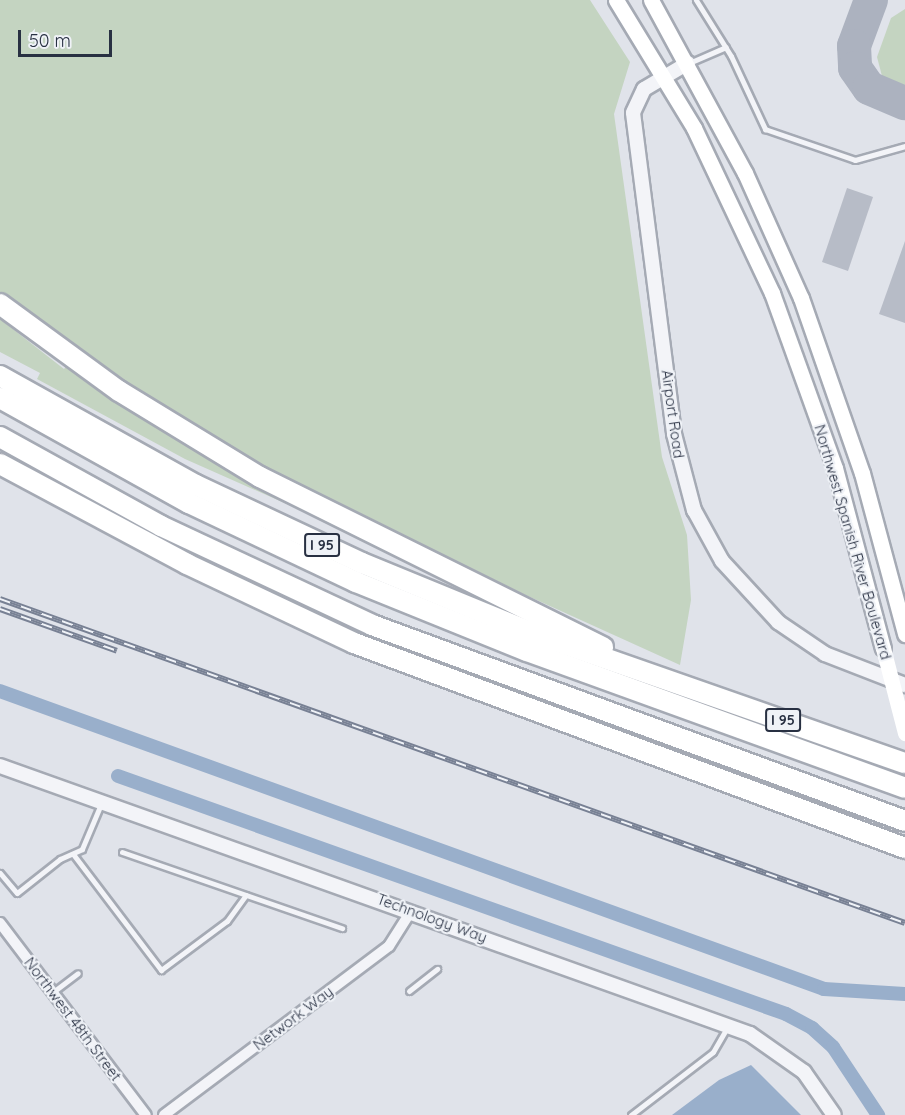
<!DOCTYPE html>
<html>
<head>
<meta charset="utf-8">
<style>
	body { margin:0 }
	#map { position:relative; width:905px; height:1115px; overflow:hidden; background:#e0e3ea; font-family:Quicksand,sans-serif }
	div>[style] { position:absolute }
	.green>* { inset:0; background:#c4d4c1 }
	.water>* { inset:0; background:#99afcb }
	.canal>* { height:14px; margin:-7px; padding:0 7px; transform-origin:7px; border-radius:7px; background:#99afcb }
	.taxiway>* { height:34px; margin:-17px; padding:0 17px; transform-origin:17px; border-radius:17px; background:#acb2bf }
	.building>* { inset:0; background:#b7bcc7 }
	.roads { filter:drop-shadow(2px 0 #a5aab4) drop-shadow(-2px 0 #a5aab4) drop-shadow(0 2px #a5aab4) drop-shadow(0 -2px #a5aab4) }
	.service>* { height:5px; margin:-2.5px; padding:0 2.5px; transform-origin:2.5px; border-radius:2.5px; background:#f3f4f8 }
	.minor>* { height:10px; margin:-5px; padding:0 5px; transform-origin:5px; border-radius:5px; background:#f3f4f8 }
	.tertiary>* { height:14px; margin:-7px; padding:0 7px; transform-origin:7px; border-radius:7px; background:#f3f4f8 }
	.secondary>* { height:15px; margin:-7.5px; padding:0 7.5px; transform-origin:7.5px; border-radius:7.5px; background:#fff }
	.motorway>* { height:20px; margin:-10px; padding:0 10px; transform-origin:10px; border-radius:10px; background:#fff }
	.rail>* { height:6px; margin-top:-3px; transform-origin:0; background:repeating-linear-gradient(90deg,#eff2f7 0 11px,#788194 0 22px); box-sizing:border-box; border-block:2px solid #788194 }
	.secondary-bridge>* { height:15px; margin:-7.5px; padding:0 7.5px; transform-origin:7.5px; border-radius:7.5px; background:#fff }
	span { translate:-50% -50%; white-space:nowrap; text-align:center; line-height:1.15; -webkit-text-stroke:4.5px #eff2f7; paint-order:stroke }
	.shield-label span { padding:2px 4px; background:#eff2f7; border:2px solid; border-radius:4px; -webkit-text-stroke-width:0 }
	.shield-label { font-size:14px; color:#283042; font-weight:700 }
	.street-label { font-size:15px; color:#283042 }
	.scale { position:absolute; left:18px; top:30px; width:94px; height:27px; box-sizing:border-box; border:3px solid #283042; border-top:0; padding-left:8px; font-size:18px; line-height:21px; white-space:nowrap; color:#283042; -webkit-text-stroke:4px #eff2f7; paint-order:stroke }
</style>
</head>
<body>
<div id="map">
	<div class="green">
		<div style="clip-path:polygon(0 0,590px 0,630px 62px,614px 114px,662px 457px,687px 535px,691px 600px,680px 665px,309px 497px,126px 386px,6px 299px,0 293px)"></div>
		<div style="clip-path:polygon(905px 9px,905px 89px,882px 76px,877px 57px,891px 18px)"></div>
		<div style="clip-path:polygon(0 319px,64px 369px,69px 363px,298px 509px,185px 459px,37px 379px,40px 373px,0 352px)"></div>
	</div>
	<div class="water">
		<div style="clip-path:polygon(751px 1065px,801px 1115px,672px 1115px,719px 1080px)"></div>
	</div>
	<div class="canal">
		<div style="left:0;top:691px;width:876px;rotate:19.88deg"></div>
		<div style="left:824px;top:989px;width:81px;rotate:3.5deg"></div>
		<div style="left:118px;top:776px;width:709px;rotate:19.61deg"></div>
		<div style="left:786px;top:1014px;width:30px;rotate:28deg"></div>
		<div style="left:812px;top:1028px;width:28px;rotate:42deg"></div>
		<div style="left:833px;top:1047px;width:82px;rotate:56.5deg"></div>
	</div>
	<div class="taxiway">
		<div style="left:871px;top:0;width:49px;rotate:110.3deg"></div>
		<div style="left:854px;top:46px;width:22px;rotate:87deg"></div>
		<div style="left:855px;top:68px;width:24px;rotate:55deg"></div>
		<div style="left:869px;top:88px;width:39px;rotate:23deg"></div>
	</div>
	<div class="building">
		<div style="clip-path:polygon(847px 188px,873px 197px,848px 271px,822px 262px)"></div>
		<div style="clip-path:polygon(905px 241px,905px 323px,879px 314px)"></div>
	</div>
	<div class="roads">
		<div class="service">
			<div style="left:696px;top:0;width:66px;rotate:58deg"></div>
			<div style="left:731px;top:56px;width:81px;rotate:65deg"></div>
			<div style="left:765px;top:129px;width:95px;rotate:19deg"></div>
			<div style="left:855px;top:160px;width:52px;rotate:-15.6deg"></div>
			<div style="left:689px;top:63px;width:40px;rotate:-23.4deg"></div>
			<div style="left:122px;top:852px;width:233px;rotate:19.1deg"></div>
			<div style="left:73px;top:854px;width:146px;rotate:52.8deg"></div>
			<div style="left:161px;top:970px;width:82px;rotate:-36.6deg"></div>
			<div style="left:227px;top:921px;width:32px;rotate:-54deg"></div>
			<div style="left:0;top:873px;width:26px;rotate:50deg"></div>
			<div style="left:17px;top:893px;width:55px;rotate:-38.3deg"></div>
			<div style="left:60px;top:859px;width:24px;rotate:-24deg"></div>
			<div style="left:82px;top:849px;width:49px;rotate:-67.1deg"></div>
			<div style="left:409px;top:991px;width:36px;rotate:-38deg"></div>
			<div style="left:53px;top:992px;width:31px;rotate:-37deg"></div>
			<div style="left:631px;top:1115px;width:103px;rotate:-37.5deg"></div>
			<div style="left:713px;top:1052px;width:30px;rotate:-60deg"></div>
		</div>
		<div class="minor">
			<div style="left:0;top:923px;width:241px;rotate:52.8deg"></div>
			<div style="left:164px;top:1115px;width:281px;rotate:-36.9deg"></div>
			<div style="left:389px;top:946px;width:41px;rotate:-57.8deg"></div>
		</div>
		<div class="tertiary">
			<div style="left:688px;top:63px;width:51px;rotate:149.4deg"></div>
			<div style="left:644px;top:89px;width:26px;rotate:115deg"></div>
			<div style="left:633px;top:113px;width:324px;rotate:82.7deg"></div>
			<div style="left:674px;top:434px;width:79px;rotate:75.3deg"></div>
			<div style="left:694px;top:510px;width:58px;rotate:61.2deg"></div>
			<div style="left:722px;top:561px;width:83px;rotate:47.4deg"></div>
			<div style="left:778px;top:622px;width:57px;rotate:34.2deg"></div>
			<div style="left:825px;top:654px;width:86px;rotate:21.2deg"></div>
			<div style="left:0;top:766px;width:796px;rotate:19.66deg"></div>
			<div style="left:750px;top:1034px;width:66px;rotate:35.1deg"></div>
			<div style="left:804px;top:1072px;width:52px;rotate:55.1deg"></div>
		</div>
		<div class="secondary">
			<div style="left:616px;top:0;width:150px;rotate:58.6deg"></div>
			<div style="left:694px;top:128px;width:183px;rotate:64.7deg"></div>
			<div style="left:772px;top:293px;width:186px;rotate:70.2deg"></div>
			<div style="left:835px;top:468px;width:186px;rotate:75.1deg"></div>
			<div style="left:651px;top:0;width:197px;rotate:61.5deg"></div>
			<div style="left:745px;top:173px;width:137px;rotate:65.9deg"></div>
			<div style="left:801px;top:298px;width:185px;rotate:70.8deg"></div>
			<div style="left:862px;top:473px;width:167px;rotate:75deg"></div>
		</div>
		<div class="motorway">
			<div style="left:0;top:304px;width:147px;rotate:36.2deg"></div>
			<div style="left:119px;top:391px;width:165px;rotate:31.4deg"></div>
			<div style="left:260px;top:477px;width:383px;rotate:26.4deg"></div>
			<div style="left:0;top:376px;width:224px;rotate:29.1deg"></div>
			<div style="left:196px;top:485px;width:183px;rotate:25.2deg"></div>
			<div style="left:362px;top:563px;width:185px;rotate:22.3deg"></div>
			<div style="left:533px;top:633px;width:394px;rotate:19.3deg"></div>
			<div style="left:0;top:398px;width:216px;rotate:29.1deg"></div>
			<div style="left:189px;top:503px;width:185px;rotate:25.3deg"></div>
			<div style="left:356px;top:582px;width:184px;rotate:22deg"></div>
			<div style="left:527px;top:651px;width:402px;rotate:19.9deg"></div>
			<div style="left:0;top:437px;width:184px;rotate:28.9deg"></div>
			<div style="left:161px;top:526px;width:233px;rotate:25.1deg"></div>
			<div style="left:372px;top:625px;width:568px;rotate:20.19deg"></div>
			<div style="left:0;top:464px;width:212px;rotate:28.1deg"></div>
			<div style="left:187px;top:564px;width:185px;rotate:25.3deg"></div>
			<div style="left:354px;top:643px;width:588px;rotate:20.41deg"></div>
		</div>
	</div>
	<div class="rail">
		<div style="left:0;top:599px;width:961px;rotate:19.7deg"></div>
		<div style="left:0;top:609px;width:124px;rotate:19.7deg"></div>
	</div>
	<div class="secondary-bridge">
		<div style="left:883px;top:648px;width:88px;rotate:75.5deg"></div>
	</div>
	<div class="shield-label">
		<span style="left:322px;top:545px">I 95</span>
		<span style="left:783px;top:720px">I 95</span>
	</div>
	<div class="street-label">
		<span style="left:673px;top:414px;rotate:82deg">Airport Road</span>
		<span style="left:853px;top:542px;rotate:74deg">Northwest Spanish River Boulevard</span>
		<span style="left:432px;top:918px;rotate:20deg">Technology Way</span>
		<span style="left:293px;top:1018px;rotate:-37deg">Network Way</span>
		<span style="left:73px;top:1019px;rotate:53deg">Northwest 48th Street</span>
	</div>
	<div class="scale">50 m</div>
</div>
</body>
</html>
